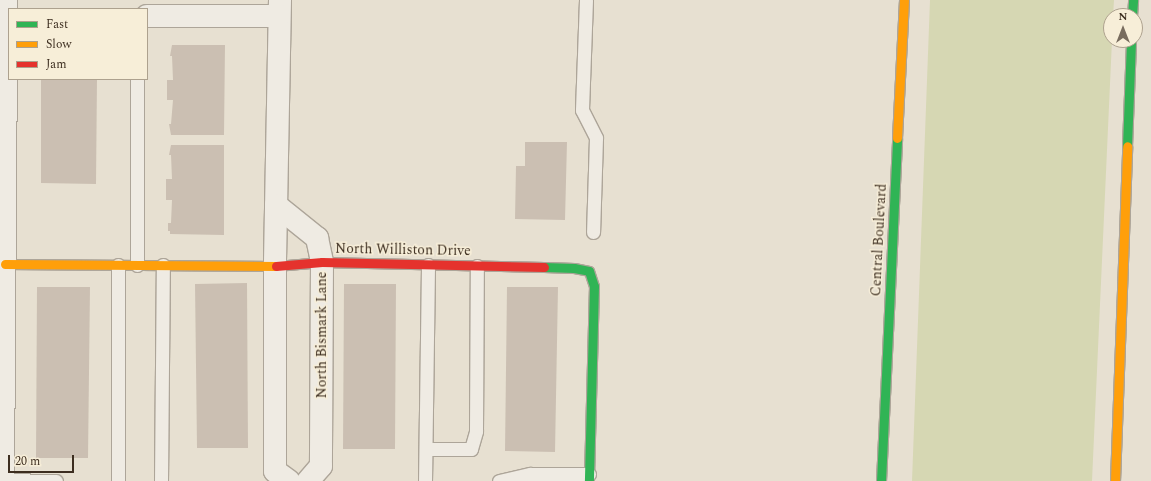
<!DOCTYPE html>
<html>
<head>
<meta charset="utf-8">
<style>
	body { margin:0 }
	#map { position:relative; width:1151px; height:481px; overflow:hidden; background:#e7e0d1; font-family:Spectral,serif }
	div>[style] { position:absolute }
	.green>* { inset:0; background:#d6d7b3 }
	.building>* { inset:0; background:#cbbfb2 }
	.roads { filter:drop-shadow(1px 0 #ada599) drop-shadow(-1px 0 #ada599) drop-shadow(0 1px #ada599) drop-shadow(0 -1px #ada599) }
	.lane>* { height:13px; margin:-6.5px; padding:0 6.5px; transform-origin:6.5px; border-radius:6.5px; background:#efebe3 }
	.street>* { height:22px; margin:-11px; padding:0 11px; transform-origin:11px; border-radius:11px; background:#efebe3 }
	.fast>* { height:9px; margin:-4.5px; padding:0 4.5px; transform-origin:4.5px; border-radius:4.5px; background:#30b455 }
	.slow>* { height:9px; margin:-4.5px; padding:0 4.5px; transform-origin:4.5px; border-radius:4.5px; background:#ff9f0a }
	.jam>* { height:9px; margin:-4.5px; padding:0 4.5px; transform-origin:4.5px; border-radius:4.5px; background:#e5322d }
	span { translate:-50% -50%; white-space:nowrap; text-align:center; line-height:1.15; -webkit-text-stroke:3px #f7eed8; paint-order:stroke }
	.street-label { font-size:14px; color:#3d2e20 }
	.legend { position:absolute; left:8px; top:8px; width:140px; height:72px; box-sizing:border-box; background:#f7eed8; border:1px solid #ada18e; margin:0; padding:5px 7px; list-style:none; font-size:12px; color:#3d2e20 }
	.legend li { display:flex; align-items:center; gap:8px; height:20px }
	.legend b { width:20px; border:1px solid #ada18e }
	.north { position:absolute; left:1103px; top:8px; width:40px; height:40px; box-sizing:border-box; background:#f7eed8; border:1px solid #ada18e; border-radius:50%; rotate:0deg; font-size:11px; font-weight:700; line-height:16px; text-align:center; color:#3d2e20 }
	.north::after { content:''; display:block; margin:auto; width:14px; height:18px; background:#786c5e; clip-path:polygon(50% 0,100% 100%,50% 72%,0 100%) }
	.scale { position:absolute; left:8px; top:455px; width:66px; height:18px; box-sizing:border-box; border:2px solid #3d2e20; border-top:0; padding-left:5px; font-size:12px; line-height:14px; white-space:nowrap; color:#3d2e20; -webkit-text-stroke:3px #f7eed8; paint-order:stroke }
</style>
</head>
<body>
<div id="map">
	<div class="green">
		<div style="clip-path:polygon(930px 0,1114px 0,1113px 16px,1111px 16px,1112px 40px,1092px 481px,912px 481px)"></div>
	</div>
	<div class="building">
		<div style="clip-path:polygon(172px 45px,225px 45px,224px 135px,171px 135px,169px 124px,171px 124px,173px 100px,167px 100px,167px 80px,173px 80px,172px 56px,170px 56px)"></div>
		<div style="clip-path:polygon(41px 79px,97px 79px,96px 184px,41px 183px)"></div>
		<div style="clip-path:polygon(525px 142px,567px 142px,565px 220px,515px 219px,516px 166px,525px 166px)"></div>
		<div style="clip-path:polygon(171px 145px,224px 145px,224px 235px,170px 234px,170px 231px,168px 231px,168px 223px,171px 223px,172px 200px,166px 200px,166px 179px,172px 179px,171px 155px,169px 155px)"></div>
		<div style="clip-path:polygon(247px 283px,248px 448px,197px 448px,195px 284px)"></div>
		<div style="clip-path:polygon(344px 284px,396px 284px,395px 449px,343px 449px)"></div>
		<div style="clip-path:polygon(37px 287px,90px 287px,88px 458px,36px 458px)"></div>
		<div style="clip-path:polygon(507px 287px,558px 287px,555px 452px,505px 451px)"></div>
	</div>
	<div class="roads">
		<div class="lane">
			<div style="left:586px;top:0;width:110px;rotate:92.1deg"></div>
			<div style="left:582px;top:110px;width:31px;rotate:63deg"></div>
			<div style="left:596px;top:138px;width:94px;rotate:91.8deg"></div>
			<div style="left:137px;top:79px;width:186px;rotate:90deg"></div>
			<div style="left:118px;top:265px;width:216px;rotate:90deg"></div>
			<div style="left:426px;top:449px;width:45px"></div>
			<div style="left:471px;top:449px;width:19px;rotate:-74deg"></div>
			<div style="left:476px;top:431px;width:165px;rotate:-89.7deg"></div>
			<div style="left:3px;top:480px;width:53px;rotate:1.1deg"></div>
			<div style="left:161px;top:481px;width:216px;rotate:-89.5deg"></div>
			<div style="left:425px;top:481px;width:216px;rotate:-89.2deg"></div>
			<div style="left:499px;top:481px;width:32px;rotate:-13deg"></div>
			<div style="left:530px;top:474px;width:59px"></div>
		</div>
		<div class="street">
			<div style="left:280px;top:0;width:266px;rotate:91.1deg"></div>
			<div style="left:275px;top:266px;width:205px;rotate:90deg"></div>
			<div style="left:275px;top:471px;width:17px;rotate:36deg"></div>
			<div style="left:147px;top:16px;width:132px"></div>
			<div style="left:276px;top:205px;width:53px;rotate:38.8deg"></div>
			<div style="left:317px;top:238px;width:25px;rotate:78deg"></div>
			<div style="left:322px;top:262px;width:204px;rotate:90.3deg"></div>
			<div style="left:321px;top:466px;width:20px;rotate:131deg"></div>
			<div style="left:3px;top:481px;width:481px;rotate:-89.6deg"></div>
		</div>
		<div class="fast">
			<div style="left:1132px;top:16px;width:16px;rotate:-86deg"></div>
			<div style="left:1127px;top:146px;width:106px;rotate:-87.8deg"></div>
			<div style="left:544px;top:267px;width:30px;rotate:2deg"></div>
			<div style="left:574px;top:268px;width:15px;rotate:11deg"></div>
			<div style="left:589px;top:271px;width:16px;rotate:72deg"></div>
			<div style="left:594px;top:286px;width:195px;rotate:91.5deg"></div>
			<div style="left:881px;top:481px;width:343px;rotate:-87.3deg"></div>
		</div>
		<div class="slow">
			<div style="left:897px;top:138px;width:138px;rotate:-87.1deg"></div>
			<div style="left:5px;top:264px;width:271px;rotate:0.4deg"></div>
			<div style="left:1115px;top:481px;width:335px;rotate:-87.9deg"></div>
		</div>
		<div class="jam">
			<div style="left:276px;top:266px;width:46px;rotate:-5deg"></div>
			<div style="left:322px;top:262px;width:222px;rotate:1.3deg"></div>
		</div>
	</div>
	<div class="street-label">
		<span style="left:879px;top:240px;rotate:-87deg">Central Boulevard</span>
		<span style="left:403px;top:250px;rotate:1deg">North Williston Drive</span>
		<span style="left:322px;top:335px;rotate:-90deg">North Bismark Lane</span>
	</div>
	<ul class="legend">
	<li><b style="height:5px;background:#30b455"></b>Fast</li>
	<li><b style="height:5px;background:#ff9f0a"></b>Slow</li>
	<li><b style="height:5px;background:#e5322d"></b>Jam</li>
	</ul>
	<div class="north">N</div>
	<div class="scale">20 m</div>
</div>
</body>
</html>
